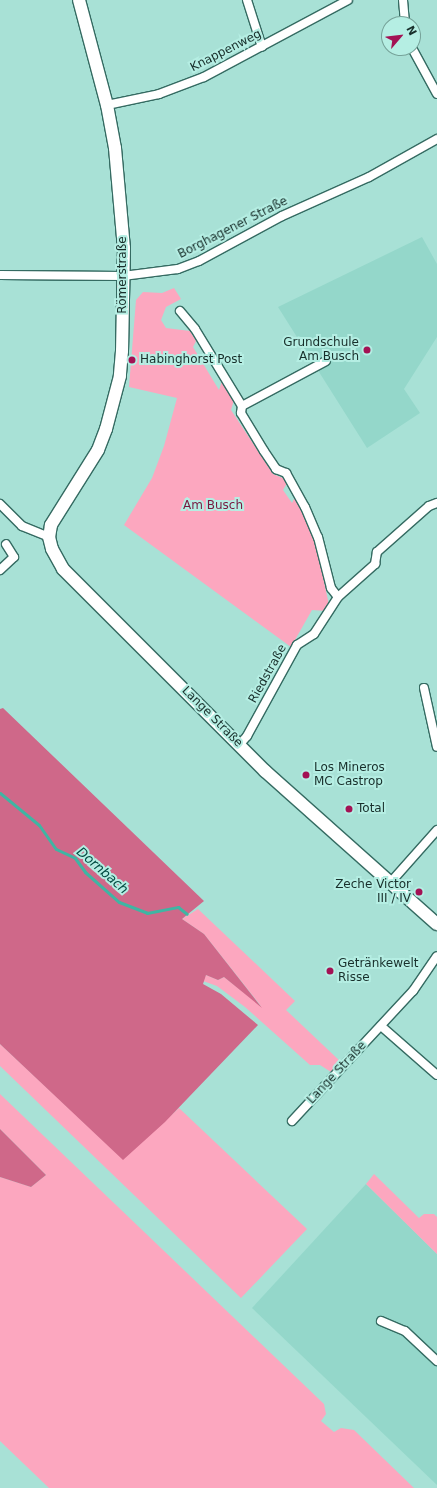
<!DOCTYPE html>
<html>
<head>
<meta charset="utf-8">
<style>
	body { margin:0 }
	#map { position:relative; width:437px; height:1488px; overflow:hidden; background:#a8e1d6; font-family:"DejaVu Sans",sans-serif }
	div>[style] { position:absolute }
	.built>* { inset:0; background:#94d7ca }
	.green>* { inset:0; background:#fca7bf }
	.forest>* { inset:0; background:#cf6889 }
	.stream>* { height:3px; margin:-1.5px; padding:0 1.5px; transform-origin:1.5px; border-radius:1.5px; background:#3fb5a3 }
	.roads { filter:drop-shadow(1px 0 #356b62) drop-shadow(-1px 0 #356b62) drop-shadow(0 1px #356b62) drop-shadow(0 -1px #356b62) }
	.street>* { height:8px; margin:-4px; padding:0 4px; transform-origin:4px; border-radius:4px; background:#fff }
	.secondary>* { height:12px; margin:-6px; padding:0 6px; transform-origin:6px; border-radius:6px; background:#fff }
	.dots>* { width:11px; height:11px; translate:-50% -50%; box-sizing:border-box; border:2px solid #b5eee3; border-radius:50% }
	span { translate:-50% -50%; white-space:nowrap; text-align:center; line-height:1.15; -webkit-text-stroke:4px #b5eee3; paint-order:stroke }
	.street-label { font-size:12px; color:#182f2b }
	.poi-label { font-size:12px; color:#182f2b }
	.right { translate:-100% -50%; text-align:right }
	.left { translate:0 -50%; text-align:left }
	.park-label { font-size:12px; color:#77193f }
	.water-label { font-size:13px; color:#044c43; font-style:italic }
	.north { position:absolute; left:381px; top:16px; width:40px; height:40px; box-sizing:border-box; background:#b5eee3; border:1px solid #76a299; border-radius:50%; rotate:62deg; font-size:11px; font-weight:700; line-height:16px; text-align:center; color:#182f2b }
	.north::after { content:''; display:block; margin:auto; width:14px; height:18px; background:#a31254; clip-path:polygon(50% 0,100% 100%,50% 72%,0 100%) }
</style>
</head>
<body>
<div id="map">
	<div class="built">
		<div style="clip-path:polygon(422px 237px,437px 264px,437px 337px,404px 389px,420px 413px,367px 448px,278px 307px)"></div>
		<div style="clip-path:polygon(366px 1184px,437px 1254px,437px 1485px,252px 1308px)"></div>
	</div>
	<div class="green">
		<div style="clip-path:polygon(174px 288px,181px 299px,166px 307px,161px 320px,166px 328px,190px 331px,196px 341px,193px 347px,219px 390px,222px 381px,234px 400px,231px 410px,273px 474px,285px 479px,287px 483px,283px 490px,292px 503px,295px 497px,315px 540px,329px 605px,326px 611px,312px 610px,291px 647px,124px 525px,152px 478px,164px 446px,177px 398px,129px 387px,136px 300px,143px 292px,162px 293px)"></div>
		<div style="clip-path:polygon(198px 909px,295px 1001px,286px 1010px,341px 1062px,331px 1072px,320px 1065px,310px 1065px,245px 1007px,217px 986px,203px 981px,206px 975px,218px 980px,224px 977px,261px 1006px,204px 934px,182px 919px)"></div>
		<div style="clip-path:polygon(0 1044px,123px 1159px,179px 1108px,307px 1229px,241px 1298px,0 1066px)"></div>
		<div style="clip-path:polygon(0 1094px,324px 1404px,326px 1414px,321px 1421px,334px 1432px,341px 1428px,354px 1430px,414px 1488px,49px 1488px,0 1441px,0 1177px,31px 1187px,46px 1175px,0 1129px)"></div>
		<div style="clip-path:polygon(374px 1174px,419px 1218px,424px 1214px,434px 1214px,437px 1217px,437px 1254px,366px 1184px)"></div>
	</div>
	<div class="forest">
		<div style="clip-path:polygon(3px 708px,204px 901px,182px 919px,204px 934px,262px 1008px,224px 977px,218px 980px,206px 975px,203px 984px,221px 994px,258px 1025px,165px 1122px,123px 1160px,0 1044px,0 709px)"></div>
		<div style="clip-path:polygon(0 1129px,46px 1175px,31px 1187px,0 1177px)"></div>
	</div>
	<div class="stream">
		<div style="left:0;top:793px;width:50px;rotate:39.4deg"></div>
		<div style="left:39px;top:825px;width:29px;rotate:55deg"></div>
		<div style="left:56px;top:849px;width:21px;rotate:25deg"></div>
		<div style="left:75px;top:858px;width:17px;rotate:54deg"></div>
		<div style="left:85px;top:872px;width:45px;rotate:41.4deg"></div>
		<div style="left:119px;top:902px;width:30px;rotate:21deg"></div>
		<div style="left:147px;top:913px;width:32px;rotate:-11deg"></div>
		<div style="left:178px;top:907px;width:11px;rotate:38deg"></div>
	</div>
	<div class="roads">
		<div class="street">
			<div style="left:247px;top:0;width:49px;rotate:72.3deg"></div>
			<div style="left:403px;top:0;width:24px;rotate:85deg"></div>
			<div style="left:412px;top:48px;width:52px;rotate:61.5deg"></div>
			<div style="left:107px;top:105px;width:53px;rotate:-11.9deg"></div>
			<div style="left:159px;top:94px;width:48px;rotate:-20.7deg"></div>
			<div style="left:204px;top:77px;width:163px;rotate:-28.1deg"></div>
			<div style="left:0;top:275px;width:123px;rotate:0.5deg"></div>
			<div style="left:123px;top:276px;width:55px;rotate:-7.3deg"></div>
			<div style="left:178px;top:269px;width:22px;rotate:-21deg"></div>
			<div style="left:199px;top:261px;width:94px;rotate:-28.5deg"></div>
			<div style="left:282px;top:216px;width:95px;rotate:-24.1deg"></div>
			<div style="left:369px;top:177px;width:78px;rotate:-29.2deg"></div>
			<div style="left:180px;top:311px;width:23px;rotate:50deg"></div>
			<div style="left:195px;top:329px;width:90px;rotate:58.6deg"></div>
			<div style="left:242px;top:406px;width:7px;rotate:98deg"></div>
			<div style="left:241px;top:413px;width:44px;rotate:58.8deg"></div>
			<div style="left:264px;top:451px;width:22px;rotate:56deg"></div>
			<div style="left:276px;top:469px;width:11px;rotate:22deg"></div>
			<div style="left:286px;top:473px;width:39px;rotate:61deg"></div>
			<div style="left:305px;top:507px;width:33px;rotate:67deg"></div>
			<div style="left:318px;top:537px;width:53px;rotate:75.7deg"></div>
			<div style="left:331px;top:588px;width:11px;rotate:52deg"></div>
			<div style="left:242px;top:406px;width:95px;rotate:-28.2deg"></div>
			<div style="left:0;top:504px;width:31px;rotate:45deg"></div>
			<div style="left:22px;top:526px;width:29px;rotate:22deg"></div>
			<div style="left:0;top:570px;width:19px;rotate:-43deg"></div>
			<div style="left:14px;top:557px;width:15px;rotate:-122deg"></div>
			<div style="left:424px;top:688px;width:60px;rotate:77.6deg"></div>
			<div style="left:239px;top:745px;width:12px;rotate:-48deg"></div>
			<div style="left:247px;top:736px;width:104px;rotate:-61.2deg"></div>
			<div style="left:297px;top:645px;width:20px;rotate:-33deg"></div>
			<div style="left:314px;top:634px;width:44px;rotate:-57deg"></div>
			<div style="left:338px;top:597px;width:50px;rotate:-41.7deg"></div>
			<div style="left:375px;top:564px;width:12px;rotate:-81deg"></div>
			<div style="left:377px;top:552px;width:69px;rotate:-41.5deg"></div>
			<div style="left:429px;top:506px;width:9px;rotate:-21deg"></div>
			<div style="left:390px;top:883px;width:71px;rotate:-48.4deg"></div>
			<div style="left:381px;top:1026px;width:74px;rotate:41.2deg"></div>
			<div style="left:292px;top:1121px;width:178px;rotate:-47.1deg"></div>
			<div style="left:413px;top:991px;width:42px;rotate:-55.6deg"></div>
			<div style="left:381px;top:1321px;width:26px;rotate:23deg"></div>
			<div style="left:405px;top:1331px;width:44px;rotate:43.2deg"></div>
		</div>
		<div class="secondary">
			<div style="left:79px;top:0;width:109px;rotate:75.1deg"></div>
			<div style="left:107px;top:105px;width:44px;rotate:79.5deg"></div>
			<div style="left:115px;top:148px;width:100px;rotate:84.9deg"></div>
			<div style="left:124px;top:248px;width:103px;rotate:91.1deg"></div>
			<div style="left:122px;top:351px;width:25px;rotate:95deg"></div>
			<div style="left:120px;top:376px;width:55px;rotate:104.8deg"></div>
			<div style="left:106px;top:429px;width:22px;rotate:111deg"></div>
			<div style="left:98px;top:450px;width:89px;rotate:122.1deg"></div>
			<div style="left:51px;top:525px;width:12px;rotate:99deg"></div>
			<div style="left:49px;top:537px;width:12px;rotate:76deg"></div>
			<div style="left:52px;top:549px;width:23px;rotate:61deg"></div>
			<div style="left:63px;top:569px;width:286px;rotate:45deg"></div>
			<div style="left:265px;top:771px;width:230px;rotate:41.7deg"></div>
		</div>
	</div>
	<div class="dots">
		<div style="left:367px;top:350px;background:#a31254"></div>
		<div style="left:132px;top:360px;background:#a31254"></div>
		<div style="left:306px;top:775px;background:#a31254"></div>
		<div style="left:349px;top:809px;background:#a31254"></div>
		<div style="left:419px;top:892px;background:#a31254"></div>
		<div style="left:330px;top:971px;background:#a31254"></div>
	</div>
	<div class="street-label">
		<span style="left:226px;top:51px;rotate:-27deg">Knappenweg</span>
		<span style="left:233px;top:228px;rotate:-27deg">Borghagener Straße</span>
		<span style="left:123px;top:275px;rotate:-90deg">Römerstraße</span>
		<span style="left:268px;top:674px;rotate:-61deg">Riedstraße</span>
		<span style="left:212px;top:717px;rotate:45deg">Lange Straße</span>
		<span style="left:337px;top:1073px;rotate:-47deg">Lange Straße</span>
	</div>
	<div class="poi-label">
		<span class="right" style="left:359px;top:350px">Grundschule<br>Am Busch</span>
		<span class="left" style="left:140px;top:360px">Habinghorst Post</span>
		<span class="left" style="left:314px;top:775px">Los Mineros<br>MC Castrop</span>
		<span class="left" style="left:357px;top:809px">Total</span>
		<span class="right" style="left:411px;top:892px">Zeche Victor<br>III / IV</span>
		<span class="left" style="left:338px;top:971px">Getränkewelt<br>Risse</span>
	</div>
	<div class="park-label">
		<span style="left:213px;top:506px">Am Busch</span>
	</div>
	<div class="water-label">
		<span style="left:102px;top:871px;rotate:41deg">Dornbach</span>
	</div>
	<div class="north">N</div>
</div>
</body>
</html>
